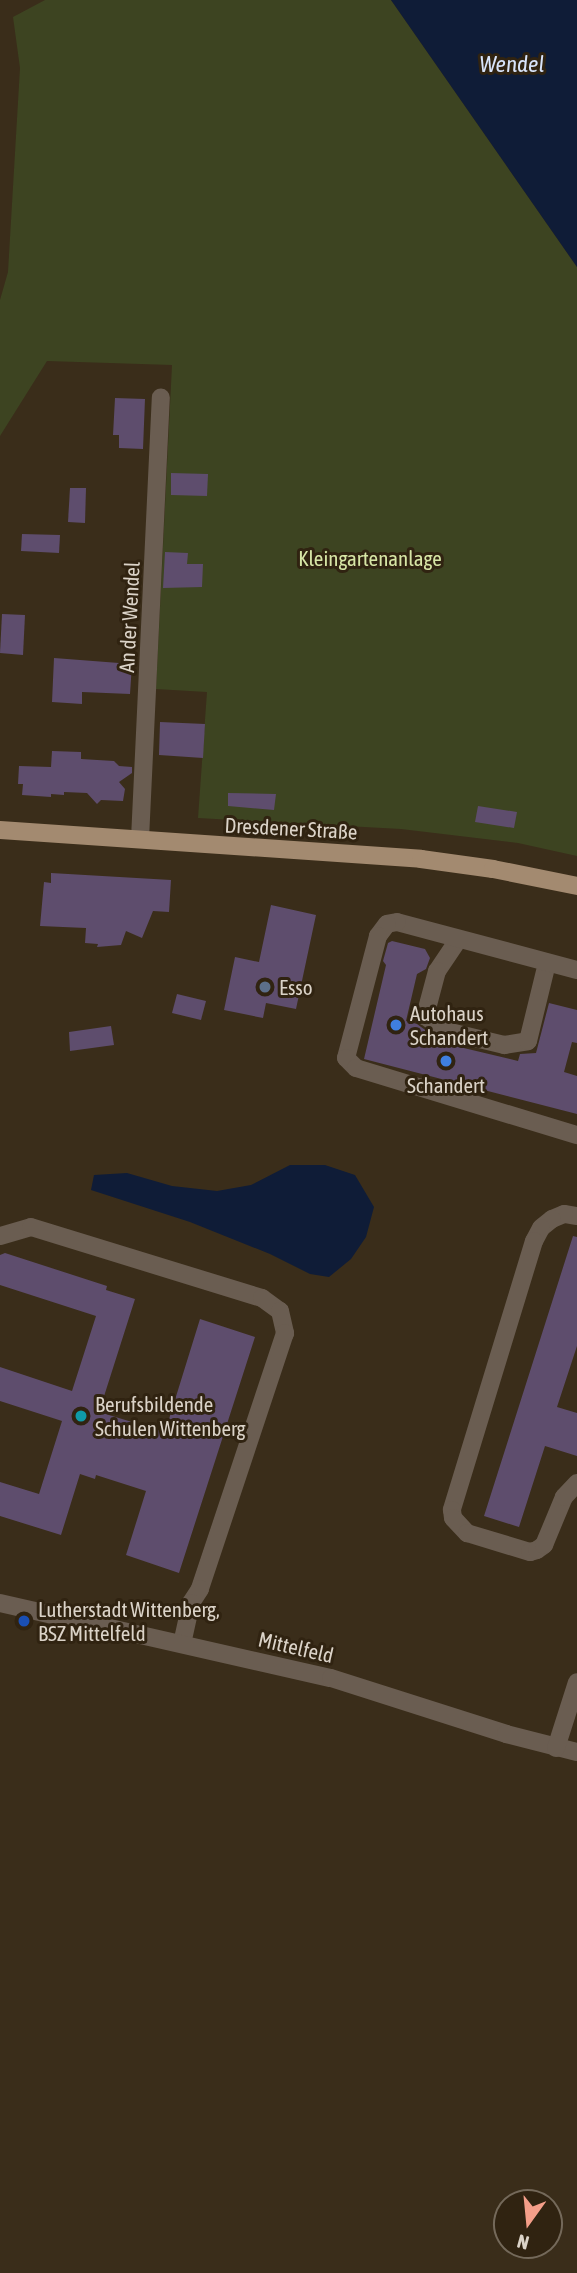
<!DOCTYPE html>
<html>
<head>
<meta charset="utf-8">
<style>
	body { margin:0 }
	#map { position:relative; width:577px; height:2273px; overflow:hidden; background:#3a2d1a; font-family:"Asap Condensed",sans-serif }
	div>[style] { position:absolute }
	.green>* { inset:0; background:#3d4421 }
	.water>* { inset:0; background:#0f1c37 }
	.building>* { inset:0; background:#5e4d6d }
	.minor>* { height:18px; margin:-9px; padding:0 9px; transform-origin:9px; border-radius:9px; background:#6a5d51 }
	.major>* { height:18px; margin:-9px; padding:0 9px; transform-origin:9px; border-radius:9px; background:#a38a70 }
	.dots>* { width:19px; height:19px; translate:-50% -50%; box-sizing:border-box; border:4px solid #302311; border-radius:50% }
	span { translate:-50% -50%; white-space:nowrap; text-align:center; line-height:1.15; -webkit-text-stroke:6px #302311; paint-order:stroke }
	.park-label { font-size:21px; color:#d7e6a6 }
	.street-label { font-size:21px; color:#dbd3c8 }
	.poi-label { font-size:21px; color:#dbd3c8 }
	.left { translate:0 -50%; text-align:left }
	.water-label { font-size:23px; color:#d8e4fb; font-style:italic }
	.north { position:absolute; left:493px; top:2189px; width:70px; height:70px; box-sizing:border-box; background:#302311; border:2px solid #74695a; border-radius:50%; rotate:195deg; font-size:19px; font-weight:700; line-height:28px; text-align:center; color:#dbd3c8 }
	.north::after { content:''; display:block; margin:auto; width:24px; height:32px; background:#f49e89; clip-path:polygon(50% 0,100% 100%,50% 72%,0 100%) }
</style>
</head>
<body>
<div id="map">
	<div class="green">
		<div style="clip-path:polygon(45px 0,391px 0,577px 267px,577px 856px,518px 843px,401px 829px,198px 818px,207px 692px,156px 689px,172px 365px,47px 361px,0 436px,0 300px,8px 272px,20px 68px,13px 17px)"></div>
	</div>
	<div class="water">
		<div style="clip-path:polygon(391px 0,577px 0,577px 267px)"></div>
		<div style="clip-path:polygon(290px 1165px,325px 1165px,355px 1175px,374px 1207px,366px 1237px,351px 1259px,329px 1277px,310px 1274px,270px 1254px,190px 1222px,91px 1190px,94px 1175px,127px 1173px,172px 1186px,217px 1191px,251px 1185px)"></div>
	</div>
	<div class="building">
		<div style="clip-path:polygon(115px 398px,145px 399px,143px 449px,119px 448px,119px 435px,113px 435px)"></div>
		<div style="clip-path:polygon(171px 473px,208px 474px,207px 496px,171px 495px)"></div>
		<div style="clip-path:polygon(70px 488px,86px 488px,85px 523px,68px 522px)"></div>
		<div style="clip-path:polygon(22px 534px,60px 535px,59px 553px,21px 551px)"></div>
		<div style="clip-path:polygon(165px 552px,188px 553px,187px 564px,203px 564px,202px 587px,163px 588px)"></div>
		<div style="clip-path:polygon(2px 614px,25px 615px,23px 655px,0 653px)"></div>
		<div style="clip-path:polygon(54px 658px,132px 664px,130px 694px,82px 692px,82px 704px,52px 702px)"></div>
		<div style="clip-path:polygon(160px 722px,205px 724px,203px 758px,159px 755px)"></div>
		<div style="clip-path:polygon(52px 751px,81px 752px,81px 759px,114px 761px,119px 766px,132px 767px,132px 773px,119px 782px,125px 789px,123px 801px,101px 800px,97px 804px,87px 793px,64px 792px,64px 795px,51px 794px,51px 797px,22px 795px,23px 784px,18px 784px,19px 766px,51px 767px)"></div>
		<div style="clip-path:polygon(228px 793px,276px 794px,274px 810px,228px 806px)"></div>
		<div style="clip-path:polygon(478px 806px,517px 812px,514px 828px,475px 822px)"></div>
		<div style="clip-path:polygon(51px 873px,171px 880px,169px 912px,153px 911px,142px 938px,126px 931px,121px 945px,97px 947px,98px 944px,85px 943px,86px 928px,40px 926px,44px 882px,51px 883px)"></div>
		<div style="clip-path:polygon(271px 905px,316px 915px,296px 1009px,266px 1003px,263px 1018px,224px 1010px,235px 957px,259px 962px)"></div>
		<div style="clip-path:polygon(392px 941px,425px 949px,430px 958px,426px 969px,417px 974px,406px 1021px,417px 1024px,432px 1035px,430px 1040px,518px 1061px,520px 1054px,536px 1053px,549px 1003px,577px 1010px,577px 1043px,572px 1042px,564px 1072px,577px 1076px,577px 1114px,364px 1059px,386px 965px,383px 961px,388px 943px)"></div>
		<div style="clip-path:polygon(177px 994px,206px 1001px,201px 1020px,172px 1013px)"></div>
		<div style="clip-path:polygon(111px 1026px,114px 1045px,70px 1051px,69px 1032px)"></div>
		<div style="clip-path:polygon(573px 1236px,577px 1237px,577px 1346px,557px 1407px,577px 1413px,577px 1456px,545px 1446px,519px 1527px,484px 1516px)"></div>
		<div style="clip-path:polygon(5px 1253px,107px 1286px,106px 1290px,135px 1299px,99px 1412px,165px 1432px,200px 1319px,255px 1337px,179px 1573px,126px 1555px,146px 1491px,96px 1475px,95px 1479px,80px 1474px,61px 1535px,0 1516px,0 1482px,39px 1494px,62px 1421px,0 1401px,0 1367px,72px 1391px,96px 1316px,0 1285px,0 1255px)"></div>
	</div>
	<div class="minor">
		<div style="left:140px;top:839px;width:442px;rotate:-87.3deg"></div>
		<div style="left:458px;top:940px;width:37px;rotate:124deg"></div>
		<div style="left:437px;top:971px;width:47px;rotate:104.9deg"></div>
		<div style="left:425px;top:1016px;width:26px;rotate:36deg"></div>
		<div style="left:446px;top:1031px;width:60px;rotate:13.6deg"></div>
		<div style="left:504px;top:1045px;width:24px;rotate:-9deg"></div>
		<div style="left:528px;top:1041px;width:80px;rotate:-76.3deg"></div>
		<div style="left:577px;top:970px;width:186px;rotate:-165.1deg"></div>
		<div style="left:397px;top:922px;width:10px;rotate:169deg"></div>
		<div style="left:387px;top:924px;width:15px;rotate:127deg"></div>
		<div style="left:378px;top:936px;width:126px;rotate:104.7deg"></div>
		<div style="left:346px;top:1058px;width:14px;rotate:45deg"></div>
		<div style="left:356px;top:1068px;width:231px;rotate:16.9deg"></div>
		<div style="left:577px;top:1216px;width:13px;rotate:-171deg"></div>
		<div style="left:564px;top:1214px;width:13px;rotate:157deg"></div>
		<div style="left:552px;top:1219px;width:14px;rotate:141deg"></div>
		<div style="left:541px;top:1228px;width:15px;rotate:118deg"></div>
		<div style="left:534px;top:1241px;width:281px;rotate:107deg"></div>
		<div style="left:452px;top:1510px;width:8px;rotate:83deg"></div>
		<div style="left:453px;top:1518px;width:21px;rotate:47deg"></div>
		<div style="left:467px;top:1533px;width:66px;rotate:16.8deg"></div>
		<div style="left:530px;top:1552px;width:7px;rotate:-16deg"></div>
		<div style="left:537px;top:1550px;width:9px;rotate:-36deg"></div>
		<div style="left:544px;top:1545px;width:52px;rotate:-67.4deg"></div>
		<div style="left:564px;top:1497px;width:19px;rotate:-47deg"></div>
		<div style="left:0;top:1236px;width:32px;rotate:-16deg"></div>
		<div style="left:31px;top:1227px;width:242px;rotate:17.1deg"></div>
		<div style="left:262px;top:1298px;width:22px;rotate:36deg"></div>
		<div style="left:280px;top:1311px;width:23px;rotate:77deg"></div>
		<div style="left:285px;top:1333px;width:270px;rotate:108.4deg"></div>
		<div style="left:200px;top:1589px;width:17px;rotate:123deg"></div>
		<div style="left:191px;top:1603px;width:42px;rotate:102.4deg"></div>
		<div style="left:0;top:1603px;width:339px;rotate:12.8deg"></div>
		<div style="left:331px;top:1678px;width:184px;rotate:17.7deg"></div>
		<div style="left:506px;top:1734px;width:73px;rotate:14.2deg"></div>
		<div style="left:556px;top:1748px;width:69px;rotate:-72.3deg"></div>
	</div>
	<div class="major">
		<div style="left:0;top:830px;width:422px;rotate:3.9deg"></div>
		<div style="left:421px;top:859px;width:73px;rotate:7.9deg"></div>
		<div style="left:493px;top:869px;width:86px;rotate:11.4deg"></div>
	</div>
	<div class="dots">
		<div style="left:265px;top:987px;background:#5c6f8a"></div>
		<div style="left:396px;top:1025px;background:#3f7fe0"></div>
		<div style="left:446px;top:1061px;background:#3f7fe0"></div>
		<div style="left:81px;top:1416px;background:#0f9aa8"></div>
		<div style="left:24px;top:1621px;background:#1a4fb4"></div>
	</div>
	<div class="park-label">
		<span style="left:370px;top:558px">Kleingartenanlage</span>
	</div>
	<div class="street-label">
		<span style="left:129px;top:617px;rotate:-87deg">An der Wendel</span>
		<span style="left:291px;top:828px;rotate:3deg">Dresdener Straße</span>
		<span style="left:296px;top:1647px;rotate:13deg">Mittelfeld</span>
	</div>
	<div class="poi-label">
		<span class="left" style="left:279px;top:987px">Esso</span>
		<span class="left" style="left:410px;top:1025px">Autohaus<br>Schandert</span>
		<span style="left:446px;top:1085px">Schandert</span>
		<span class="left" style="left:95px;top:1416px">Berufsbildende<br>Schulen Wittenberg</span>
		<span class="left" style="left:38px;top:1621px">Lutherstadt Wittenberg,<br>BSZ Mittelfeld</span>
	</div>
	<div class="water-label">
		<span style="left:512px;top:64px">Wendel</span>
	</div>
	<div class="north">N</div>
</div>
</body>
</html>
